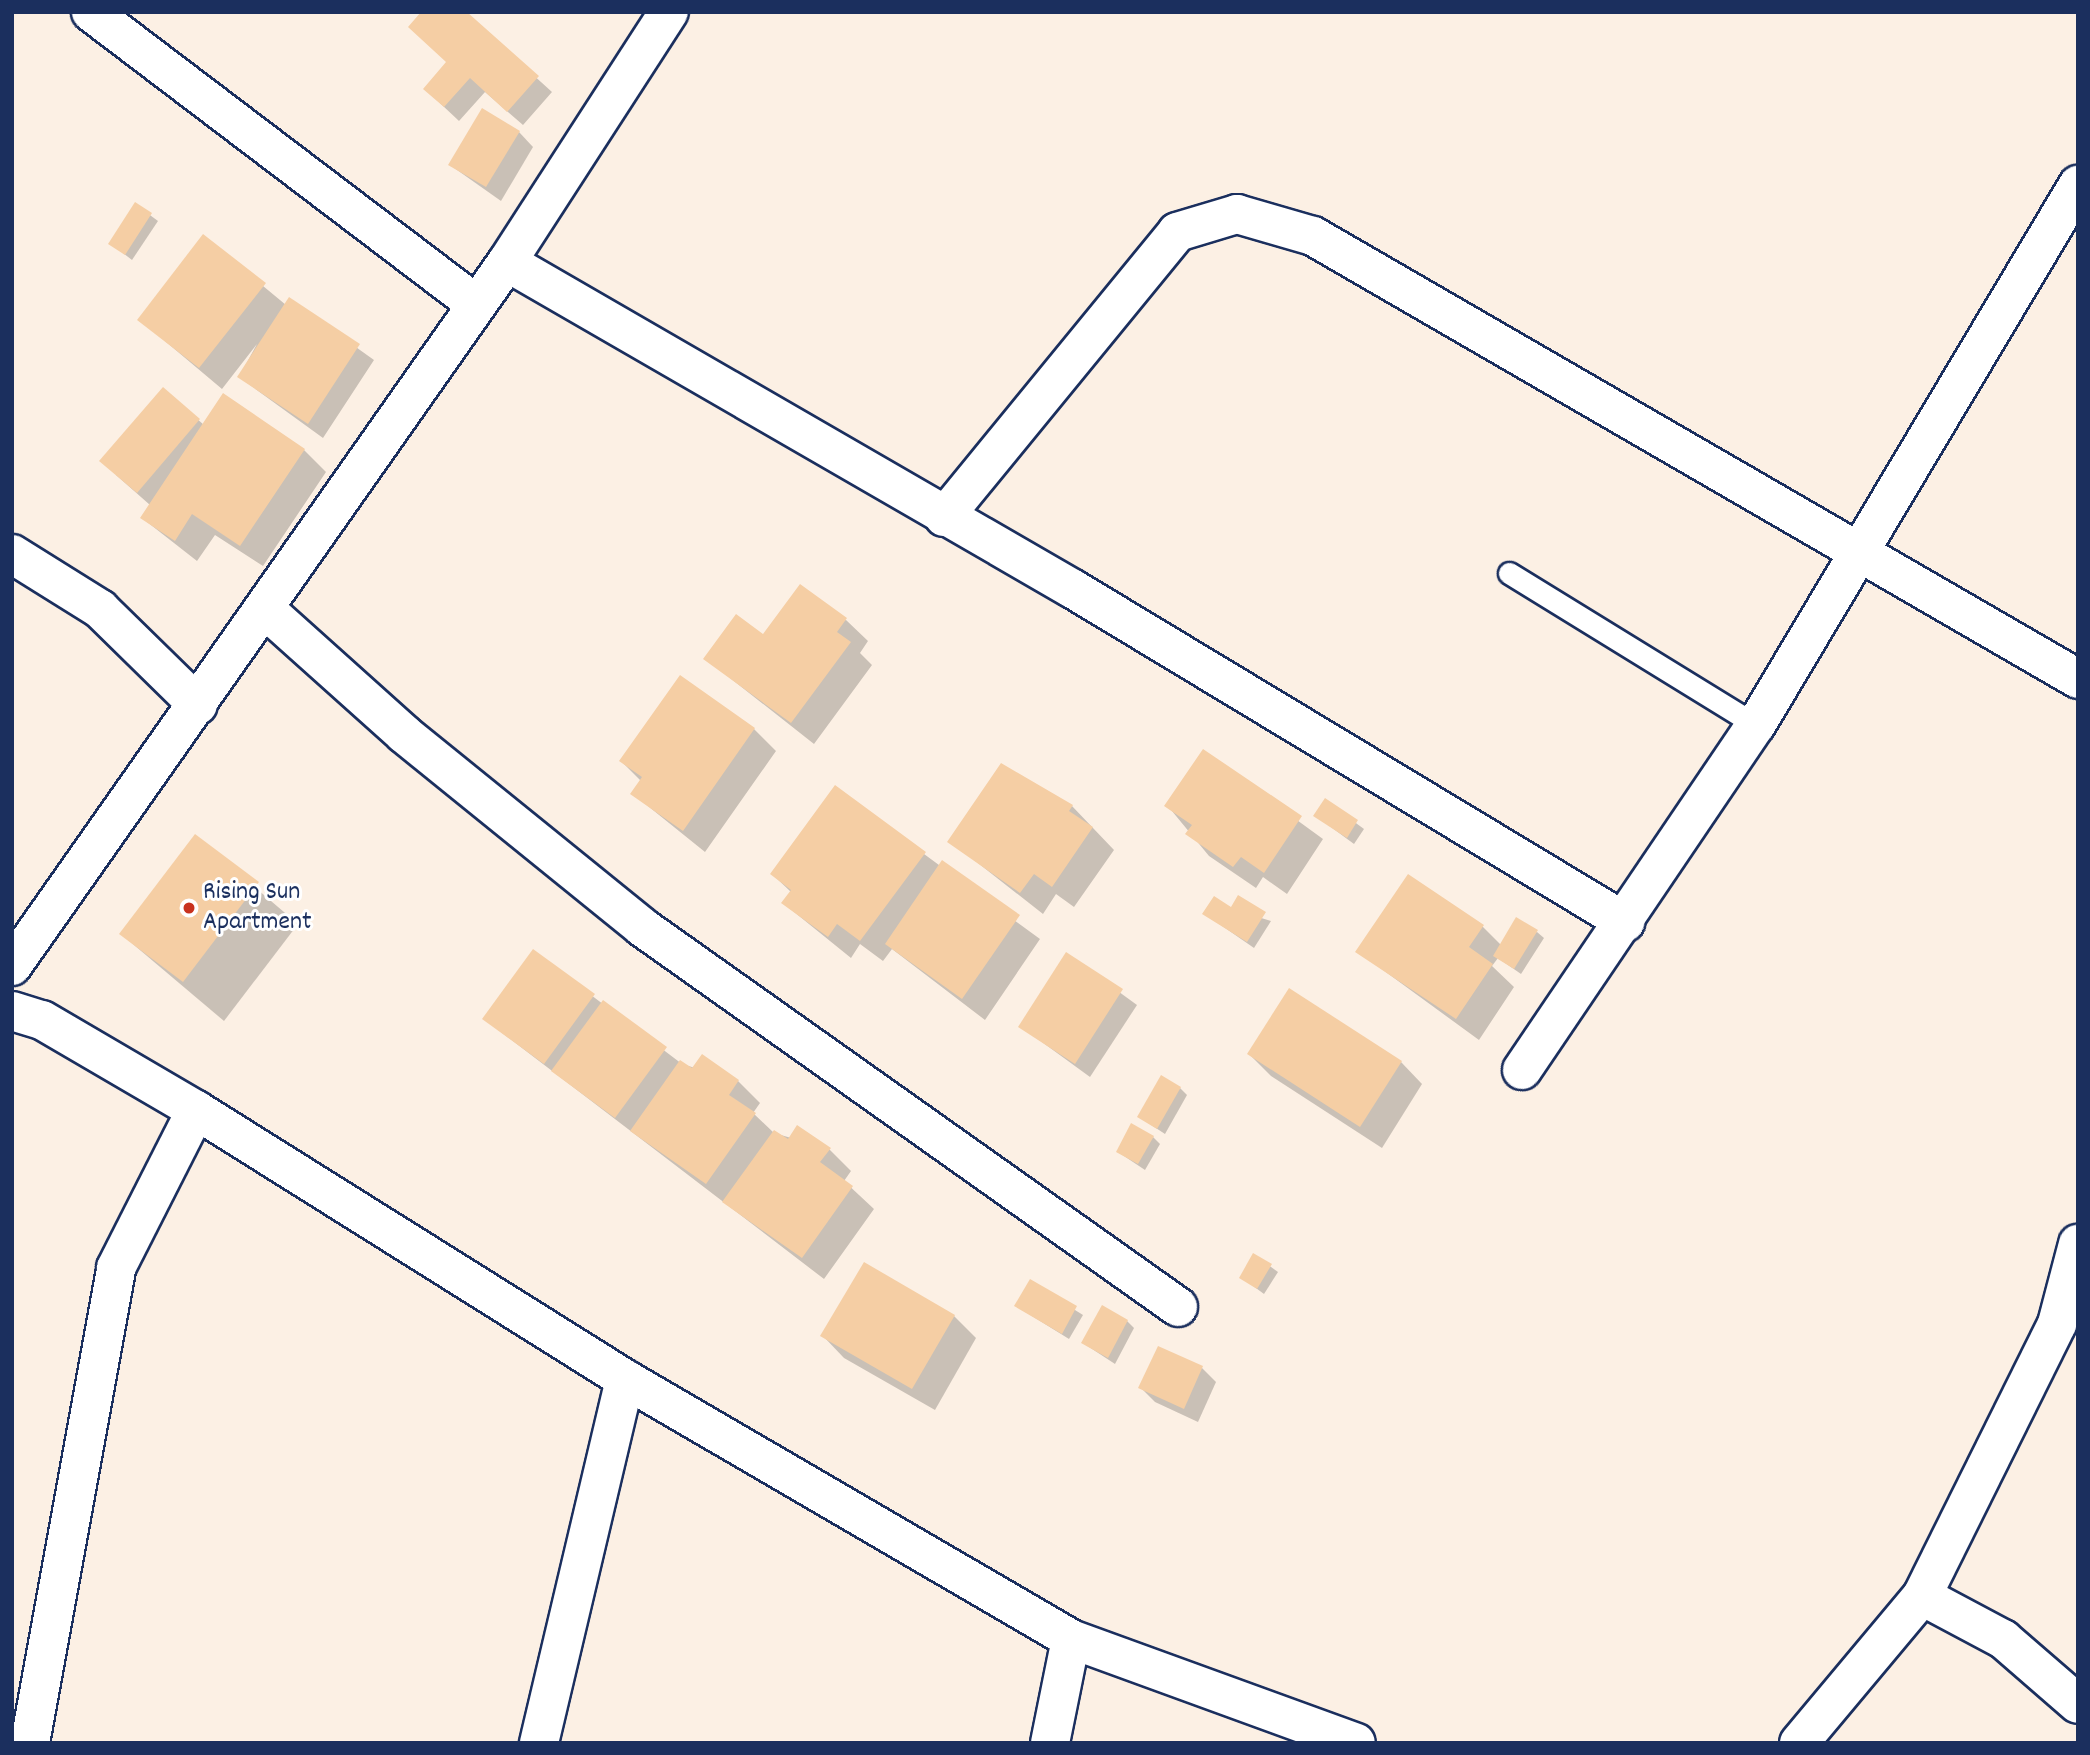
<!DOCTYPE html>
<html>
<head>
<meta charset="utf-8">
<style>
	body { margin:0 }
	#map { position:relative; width:2090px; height:1755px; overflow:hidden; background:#fcf0e4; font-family:Dekko,sans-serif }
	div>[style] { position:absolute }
	.shadow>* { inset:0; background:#0003 }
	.building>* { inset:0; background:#f5cea4 }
	.roads { filter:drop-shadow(2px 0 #1b2f5e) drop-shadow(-2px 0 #1b2f5e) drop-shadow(0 2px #1b2f5e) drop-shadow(0 -2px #1b2f5e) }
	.lane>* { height:21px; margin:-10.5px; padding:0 10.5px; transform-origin:10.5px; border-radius:10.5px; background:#fff }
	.street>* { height:38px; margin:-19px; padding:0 19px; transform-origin:19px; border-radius:19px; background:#fff }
	.dots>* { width:19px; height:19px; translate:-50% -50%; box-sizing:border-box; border:4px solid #fff; border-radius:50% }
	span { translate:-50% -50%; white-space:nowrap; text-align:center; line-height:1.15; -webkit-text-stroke:6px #fff; paint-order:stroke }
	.poi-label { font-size:26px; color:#1b2f5e }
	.left { translate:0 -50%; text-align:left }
	.frame { position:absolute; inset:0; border:14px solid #1b2f5e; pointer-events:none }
</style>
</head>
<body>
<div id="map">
	<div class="shadow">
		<div style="clip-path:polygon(464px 12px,552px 92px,523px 125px,485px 92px,459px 121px,425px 89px,448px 63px)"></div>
		<div style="clip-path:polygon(519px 132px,533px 147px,501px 201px,450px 165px)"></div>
		<div style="clip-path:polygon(135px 204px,158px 221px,132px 260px,110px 243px)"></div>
		<div style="clip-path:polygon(204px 237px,286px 305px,290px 300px,374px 360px,323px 438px,239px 377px,257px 344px,222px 389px,140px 320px)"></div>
		<div style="clip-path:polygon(163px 389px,204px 425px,304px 450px,326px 472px,263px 566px,215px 535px,197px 561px,142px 518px,150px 505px,116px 475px)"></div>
		<div style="clip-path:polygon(846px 620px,868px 641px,860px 653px,872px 665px,814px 744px,706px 659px,763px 637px)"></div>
		<div style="clip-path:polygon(754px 729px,776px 751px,705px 852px,633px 794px,641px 781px,621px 761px)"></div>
		<div style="clip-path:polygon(1203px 752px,1323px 839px,1287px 894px,1263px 877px,1256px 888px,1209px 856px,1167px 805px)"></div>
		<div style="clip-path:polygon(1326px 801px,1364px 829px,1354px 844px,1316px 816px)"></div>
		<div style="clip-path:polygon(1072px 806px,1114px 850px,1074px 907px,1056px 894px,1043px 914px,950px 841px)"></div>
		<div style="clip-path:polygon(195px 836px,298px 924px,224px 1021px,121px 934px)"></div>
		<div style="clip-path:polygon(924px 854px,1040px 939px,985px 1020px,892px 949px,883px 961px,860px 944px,851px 958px,783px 903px,791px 892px,772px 874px)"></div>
		<div style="clip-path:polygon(1232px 909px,1271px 921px,1254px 948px,1205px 914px)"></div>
		<div style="clip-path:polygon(1482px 926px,1501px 945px,1537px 932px,1544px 938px,1521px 974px,1498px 958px,1492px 966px,1514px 987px,1479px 1040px,1357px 951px)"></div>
		<div style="clip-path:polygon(533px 951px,682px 1064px,738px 1081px,760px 1103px,753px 1113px,774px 1133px,829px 1149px,851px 1171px,844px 1181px,874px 1209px,824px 1279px,484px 1019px)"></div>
		<div style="clip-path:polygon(1067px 954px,1137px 1005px,1090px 1077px,1020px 1026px)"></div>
		<div style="clip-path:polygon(1249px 1054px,1401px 1062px,1422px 1084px,1382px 1148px,1271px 1076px)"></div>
		<div style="clip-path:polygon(1180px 1088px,1187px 1095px,1165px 1134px,1139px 1117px)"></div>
		<div style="clip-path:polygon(1153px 1137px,1160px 1144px,1145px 1170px,1118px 1152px)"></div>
		<div style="clip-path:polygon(1254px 1255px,1278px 1272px,1264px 1294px,1241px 1277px)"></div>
		<div style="clip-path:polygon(864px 1264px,954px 1316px,976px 1338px,935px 1410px,844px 1358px,823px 1336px)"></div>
		<div style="clip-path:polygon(1030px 1282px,1083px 1315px,1069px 1339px,1016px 1306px)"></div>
		<div style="clip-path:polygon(1127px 1321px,1134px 1328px,1115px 1364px,1083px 1343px)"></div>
		<div style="clip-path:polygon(1202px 1368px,1216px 1382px,1198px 1422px,1155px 1402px,1141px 1388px)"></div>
	</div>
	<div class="building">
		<div style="clip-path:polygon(421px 12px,467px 12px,539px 76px,507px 112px,470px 78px,444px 107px,423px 89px,446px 62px,408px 27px)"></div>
		<div style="clip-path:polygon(482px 108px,520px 131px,486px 187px,448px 165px)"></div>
		<div style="clip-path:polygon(135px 202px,152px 213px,125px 255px,108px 244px)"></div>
		<div style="clip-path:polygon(203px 234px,266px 283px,199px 368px,137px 320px)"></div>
		<div style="clip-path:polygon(289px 297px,360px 344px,308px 424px,237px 377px)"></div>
		<div style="clip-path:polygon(163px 387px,200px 419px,137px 493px,99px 461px)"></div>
		<div style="clip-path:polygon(223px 393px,305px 449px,240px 546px,192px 514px,175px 541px,140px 518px)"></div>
		<div style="clip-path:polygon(800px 584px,847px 618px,837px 632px,851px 642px,791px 723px,703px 659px,736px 614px,763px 634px)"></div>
		<div style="clip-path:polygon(680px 675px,755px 728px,683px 831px,630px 794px,642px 777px,619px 761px)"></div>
		<div style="clip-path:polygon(1203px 749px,1302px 816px,1264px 873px,1241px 857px,1233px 867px,1185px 834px,1192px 825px,1164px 806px)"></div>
		<div style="clip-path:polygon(1001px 763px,1073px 805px,1069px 811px,1093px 827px,1052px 887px,1034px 874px,1020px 893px,947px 842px)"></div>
		<div style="clip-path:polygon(835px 785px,926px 852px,860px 941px,837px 924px,828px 937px,781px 903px,791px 890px,770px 874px)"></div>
		<div style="clip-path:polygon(1325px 798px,1358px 820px,1347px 838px,1313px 816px)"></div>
		<div style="clip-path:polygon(195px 834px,259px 882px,183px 982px,119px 934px)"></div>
		<div style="clip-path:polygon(942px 860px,1020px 915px,962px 999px,885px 944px)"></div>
		<div style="clip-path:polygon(1408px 874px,1484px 925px,1469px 947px,1493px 964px,1456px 1019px,1355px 952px)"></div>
		<div style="clip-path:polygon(1238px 895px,1266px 912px,1247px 942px,1202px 914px,1214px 896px,1231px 907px)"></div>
		<div style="clip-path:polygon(1516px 917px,1538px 930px,1514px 969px,1493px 956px)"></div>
		<div style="clip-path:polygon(533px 949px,595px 994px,544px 1064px,482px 1019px)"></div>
		<div style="clip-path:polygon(1066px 952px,1123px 989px,1075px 1064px,1018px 1027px)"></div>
		<div style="clip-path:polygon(1289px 988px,1402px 1061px,1360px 1127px,1247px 1054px)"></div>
		<div style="clip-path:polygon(603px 1000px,667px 1047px,615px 1118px,551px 1071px)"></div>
		<div style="clip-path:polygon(702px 1054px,739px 1080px,729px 1095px,756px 1113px,706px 1184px,630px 1131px,680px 1060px,692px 1068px)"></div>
		<div style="clip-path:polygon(1161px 1075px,1181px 1087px,1157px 1129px,1137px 1117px)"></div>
		<div style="clip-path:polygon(1131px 1123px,1154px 1136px,1138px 1164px,1116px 1152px)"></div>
		<div style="clip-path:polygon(797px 1125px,831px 1148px,820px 1162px,853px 1186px,802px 1258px,722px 1202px,774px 1130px,788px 1139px)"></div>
		<div style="clip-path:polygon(1253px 1253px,1272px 1264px,1257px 1289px,1239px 1278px)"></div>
		<div style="clip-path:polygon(864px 1262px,955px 1315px,912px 1389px,820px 1336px)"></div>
		<div style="clip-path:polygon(1030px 1279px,1077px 1306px,1062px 1334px,1014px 1306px)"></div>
		<div style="clip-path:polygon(1102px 1305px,1128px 1320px,1108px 1358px,1081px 1343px)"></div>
		<div style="clip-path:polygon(1158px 1346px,1203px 1366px,1184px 1409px,1138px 1388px)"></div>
	</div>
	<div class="roads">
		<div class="lane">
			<div style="left:1509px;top:573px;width:290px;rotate:31.6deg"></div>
		</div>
		<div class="street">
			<div style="left:91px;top:12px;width:482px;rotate:37.2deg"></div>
			<div style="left:507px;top:262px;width:654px;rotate:30.02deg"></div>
			<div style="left:1073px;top:589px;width:645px;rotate:31.1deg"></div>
			<div style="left:944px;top:517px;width:368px;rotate:-50.7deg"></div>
			<div style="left:1177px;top:232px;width:63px;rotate:-16.7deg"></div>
			<div style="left:1237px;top:214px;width:79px;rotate:16.1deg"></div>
			<div style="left:1313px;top:236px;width:884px;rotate:30.07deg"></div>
			<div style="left:12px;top:554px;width:104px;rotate:32deg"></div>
			<div style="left:100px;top:609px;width:137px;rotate:44.4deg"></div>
			<div style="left:266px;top:610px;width:186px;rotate:41.9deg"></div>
			<div style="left:404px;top:734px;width:306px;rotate:39deg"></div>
			<div style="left:642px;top:927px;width:657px;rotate:35.33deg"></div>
			<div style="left:12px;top:966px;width:861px;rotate:-54.89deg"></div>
			<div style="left:507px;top:262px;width:298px;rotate:-57.1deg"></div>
			<div style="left:12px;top:1011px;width:31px;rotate:17deg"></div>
			<div style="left:42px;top:1020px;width:178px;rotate:30.3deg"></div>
			<div style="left:196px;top:1110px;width:506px;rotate:32.09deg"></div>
			<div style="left:625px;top:1379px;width:516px;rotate:30.24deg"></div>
			<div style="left:1071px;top:1639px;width:303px;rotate:20deg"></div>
			<div style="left:1522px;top:1070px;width:417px;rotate:-55.9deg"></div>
			<div style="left:1756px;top:725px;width:629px;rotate:-59.19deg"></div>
			<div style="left:1922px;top:1596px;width:92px;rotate:28deg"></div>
			<div style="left:2003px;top:1639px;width:99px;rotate:40.9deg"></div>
			<div style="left:30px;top:1743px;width:483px;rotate:-79.7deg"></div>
			<div style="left:116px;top:1268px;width:177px;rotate:-63.1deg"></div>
			<div style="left:539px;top:1743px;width:374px;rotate:-76.7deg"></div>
			<div style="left:1050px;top:1743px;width:106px;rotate:-78.6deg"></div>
			<div style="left:1799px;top:1743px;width:192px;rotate:-50.1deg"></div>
			<div style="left:1922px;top:1596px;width:304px;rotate:-63.6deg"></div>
			<div style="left:2057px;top:1324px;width:83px;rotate:-75.3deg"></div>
		</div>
	</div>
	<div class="dots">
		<div style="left:189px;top:908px;background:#c8321e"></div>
	</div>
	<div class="poi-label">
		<span class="left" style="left:203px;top:908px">Rising Sun<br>Apartment</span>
	</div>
	<div class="frame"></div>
</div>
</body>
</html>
